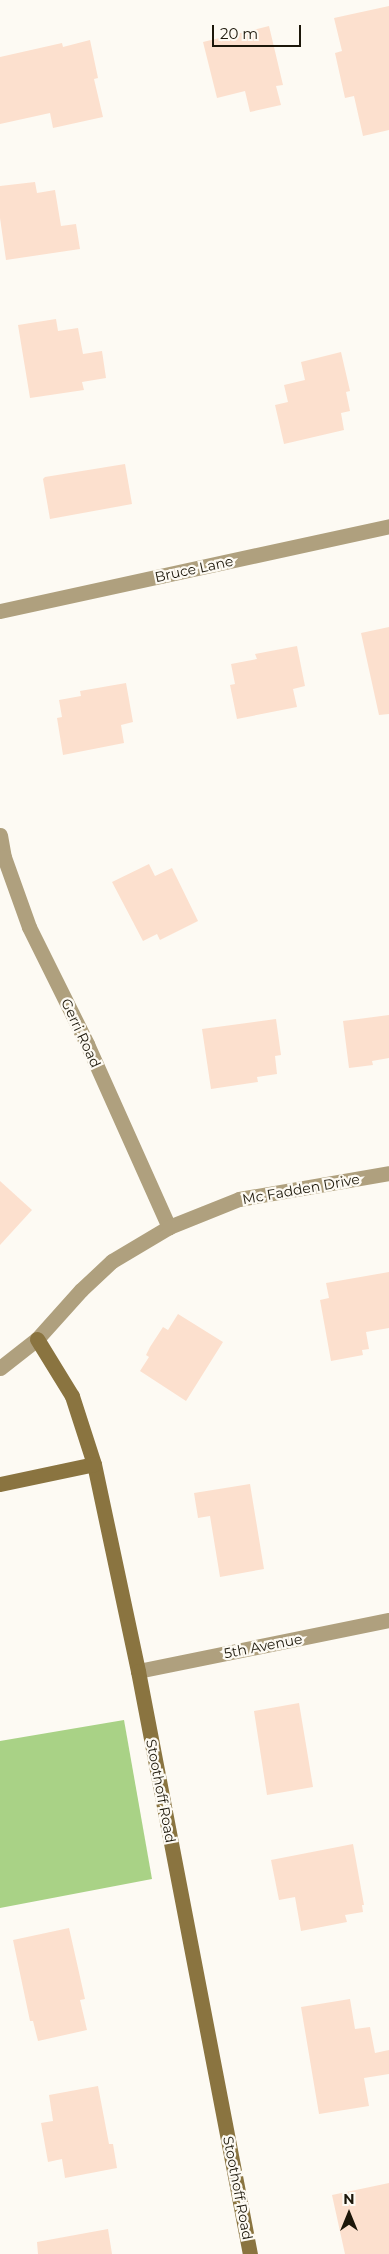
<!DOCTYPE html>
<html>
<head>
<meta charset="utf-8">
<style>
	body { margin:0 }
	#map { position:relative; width:389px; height:2254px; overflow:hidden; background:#fdfaf3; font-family:Montserrat,sans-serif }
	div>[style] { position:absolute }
	.forest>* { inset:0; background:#a9d286 }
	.building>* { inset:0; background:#fce0ce }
	.street>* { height:15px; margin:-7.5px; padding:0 7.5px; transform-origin:7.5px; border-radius:7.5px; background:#afa07e }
	.secondary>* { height:15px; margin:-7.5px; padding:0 7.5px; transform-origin:7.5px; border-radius:7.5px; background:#8a7440 }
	span { translate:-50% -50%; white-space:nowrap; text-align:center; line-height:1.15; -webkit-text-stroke:4.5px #fdfaf3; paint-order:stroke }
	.street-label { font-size:14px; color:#1c170a }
	.north { position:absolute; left:324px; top:2189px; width:50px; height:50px; -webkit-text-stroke:4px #fdfaf3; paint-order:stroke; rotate:0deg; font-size:14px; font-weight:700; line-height:20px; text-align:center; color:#1c170a }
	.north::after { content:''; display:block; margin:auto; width:18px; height:22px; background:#1c170a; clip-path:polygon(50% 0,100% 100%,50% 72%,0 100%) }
	.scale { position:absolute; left:212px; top:25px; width:89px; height:22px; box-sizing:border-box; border:2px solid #1c170a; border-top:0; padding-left:6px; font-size:15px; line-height:18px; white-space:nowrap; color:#1c170a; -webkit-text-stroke:4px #fdfaf3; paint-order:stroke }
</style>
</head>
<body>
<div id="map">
	<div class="forest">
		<div style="clip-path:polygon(124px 1720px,152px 1879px,0 1908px,0 1741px)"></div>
	</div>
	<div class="building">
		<div style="clip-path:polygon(389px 6px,389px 130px,363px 136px,354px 96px,345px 98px,335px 53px,342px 51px,334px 18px)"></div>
		<div style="clip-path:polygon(269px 26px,283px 85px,276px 86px,281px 105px,250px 112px,245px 91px,217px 98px,203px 42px)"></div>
		<div style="clip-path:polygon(90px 40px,98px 78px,94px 79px,103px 117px,53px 128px,50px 113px,0 124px,0 57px,62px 43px,63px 47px)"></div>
		<div style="clip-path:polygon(35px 182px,37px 193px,55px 190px,61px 226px,76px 224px,80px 249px,6px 260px,0 218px,0 186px)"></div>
		<div style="clip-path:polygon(56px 319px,58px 331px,78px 328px,83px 354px,102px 351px,106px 378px,82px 382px,84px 390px,30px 398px,18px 325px)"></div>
		<div style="clip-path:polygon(341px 352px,350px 391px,346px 392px,350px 411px,341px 413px,344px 430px,284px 444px,275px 405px,288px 402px,284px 385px,305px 380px,301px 362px)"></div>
		<div style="clip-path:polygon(125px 464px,132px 504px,50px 519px,43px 479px,45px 477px)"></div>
		<div style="clip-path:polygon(389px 627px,389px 714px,379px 715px,361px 633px)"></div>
		<div style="clip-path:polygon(297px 646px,305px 686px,293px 689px,297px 707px,237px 719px,230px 685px,235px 684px,231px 664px,257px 659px,255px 654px)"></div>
		<div style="clip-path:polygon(126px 683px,133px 722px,121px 725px,124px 743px,63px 755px,57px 718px,62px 717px,59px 700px,81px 696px,80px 691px)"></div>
		<div style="clip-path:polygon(149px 864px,155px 876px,172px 868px,198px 921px,160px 940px,157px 934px,143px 941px,112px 882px)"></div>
		<div style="clip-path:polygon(389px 1015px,389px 1058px,372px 1061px,373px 1065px,349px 1068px,343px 1021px)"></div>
		<div style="clip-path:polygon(276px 1019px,281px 1055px,275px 1056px,277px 1074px,257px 1077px,258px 1082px,211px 1089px,202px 1029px)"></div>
		<div style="clip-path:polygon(0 1181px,32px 1210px,0 1245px)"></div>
		<div style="clip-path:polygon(389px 1272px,389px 1328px,366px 1332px,369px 1349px,362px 1350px,363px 1355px,331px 1361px,320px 1300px,329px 1298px,326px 1283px)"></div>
		<div style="clip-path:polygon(178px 1314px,223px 1342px,186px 1401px,140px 1371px,149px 1357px,146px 1355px,150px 1347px,163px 1327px,168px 1330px)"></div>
		<div style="clip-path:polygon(250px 1484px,264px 1569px,220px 1577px,210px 1516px,198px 1518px,194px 1493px)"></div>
		<div style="clip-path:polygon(299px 1703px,313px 1787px,267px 1795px,254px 1711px)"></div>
		<div style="clip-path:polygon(353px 1844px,364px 1905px,362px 1905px,363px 1912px,345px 1915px,347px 1922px,301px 1931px,295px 1897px,279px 1900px,271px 1860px)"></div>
		<div style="clip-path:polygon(69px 1928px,85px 1999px,80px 2000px,87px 2030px,38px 2041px,33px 2021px,30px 2021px,13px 1940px)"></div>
		<div style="clip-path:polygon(350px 1999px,355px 2029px,370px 2027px,375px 2053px,389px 2050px,389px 2074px,364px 2078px,369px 2106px,319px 2114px,301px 2007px)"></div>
		<div style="clip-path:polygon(98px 2086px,109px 2144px,113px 2144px,117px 2168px,65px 2178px,62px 2159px,48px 2162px,41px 2123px,53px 2121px,49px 2095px)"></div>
		<div style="clip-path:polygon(389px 2183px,389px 2254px,345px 2254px,332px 2195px)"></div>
		<div style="clip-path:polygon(108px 2229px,112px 2254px,38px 2254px,37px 2242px)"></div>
	</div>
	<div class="street">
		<div style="left:0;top:611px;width:398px;rotate:-12.3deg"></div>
		<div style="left:0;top:835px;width:22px;rotate:80deg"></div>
		<div style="left:4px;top:857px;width:74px;rotate:70.3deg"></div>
		<div style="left:29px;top:927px;width:131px;rotate:63.6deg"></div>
		<div style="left:87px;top:1044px;width:201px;rotate:65.9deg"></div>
		<div style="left:0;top:1368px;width:47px;rotate:-38.1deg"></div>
		<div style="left:37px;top:1339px;width:66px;rotate:-48.1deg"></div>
		<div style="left:81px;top:1290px;width:42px;rotate:-43.1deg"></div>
		<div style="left:112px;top:1261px;width:66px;rotate:-30.8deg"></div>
		<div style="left:169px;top:1227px;width:75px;rotate:-21.8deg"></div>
		<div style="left:239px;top:1199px;width:152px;rotate:-9.8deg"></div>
		<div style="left:138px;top:1671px;width:256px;rotate:-11.5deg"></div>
	</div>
	<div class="secondary">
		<div style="left:37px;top:1339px;width:67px;rotate:58.4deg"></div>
		<div style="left:72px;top:1396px;width:71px;rotate:72.1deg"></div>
		<div style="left:94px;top:1464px;width:212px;rotate:78deg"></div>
		<div style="left:138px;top:1671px;width:594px;rotate:79.13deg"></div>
		<div style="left:0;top:1484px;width:96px;rotate:-12deg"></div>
	</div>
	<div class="street-label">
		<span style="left:194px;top:569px;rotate:-12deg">Bruce Lane</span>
		<span style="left:81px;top:1033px;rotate:65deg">Gerri Road</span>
		<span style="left:301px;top:1189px;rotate:-10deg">Mc Fadden Drive</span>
		<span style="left:263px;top:1646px;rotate:-11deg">5th Avenue</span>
		<span style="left:161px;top:1791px;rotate:79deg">Stoothoff Road</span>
		<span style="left:238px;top:2188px;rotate:79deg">Stoothoff Road</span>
	</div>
	<div class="north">N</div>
	<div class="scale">20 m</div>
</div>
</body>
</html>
